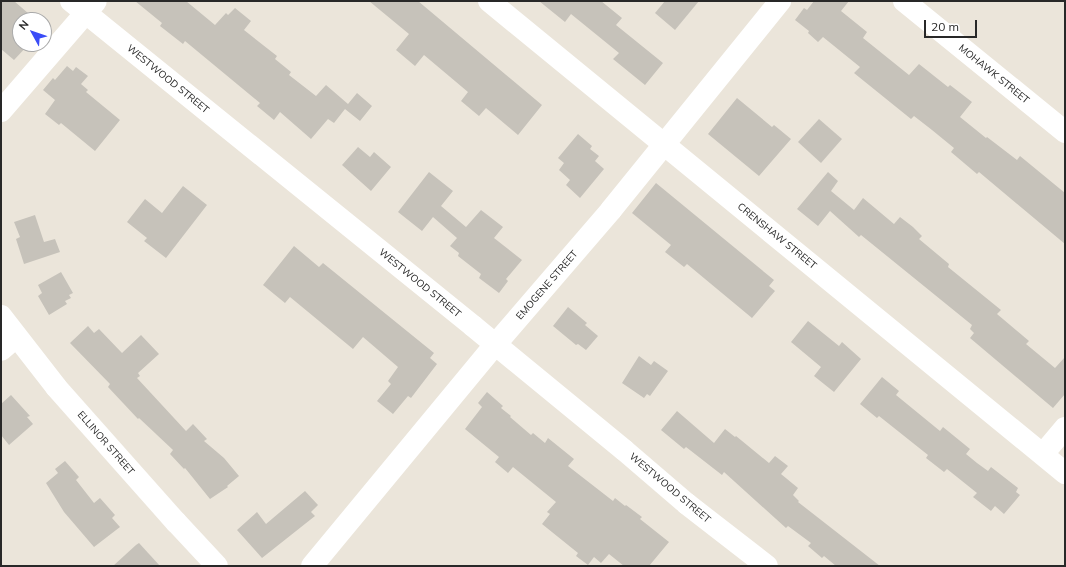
<!DOCTYPE html>
<html>
<head>
<meta charset="utf-8">
<style>
	body { margin:0 }
	#map { position:relative; width:1066px; height:567px; overflow:hidden; background:#ebe5da; font-family:Mulish,sans-serif }
	div>[style] { position:absolute }
	.building>* { inset:0; background:#c6c2ba }
	.minor>* { height:22px; margin:-11px; padding:0 11px; transform-origin:11px; border-radius:11px; background:#fff }
	span { translate:-50% -50%; white-space:nowrap; text-align:center; line-height:1.15; -webkit-text-stroke:3px #fff; paint-order:stroke }
	.street-label { font-size:10px; color:#282828 }
	.frame { position:absolute; inset:0; border:2px solid #282828; pointer-events:none }
	.north { position:absolute; left:12px; top:12px; width:40px; height:40px; box-sizing:border-box; background:#fff; border:1px solid #a9a9a9; border-radius:50%; rotate:310deg; font-size:11px; font-weight:700; line-height:16px; text-align:center; color:#282828 }
	.north::after { content:''; display:block; margin:auto; width:14px; height:18px; background:#3a4cf7; clip-path:polygon(50% 0,100% 100%,50% 72%,0 100%) }
	.scale { position:absolute; left:924px; top:20px; width:53px; height:18px; box-sizing:border-box; border:2px solid #282828; border-top:0; padding-left:5px; font-size:12px; line-height:14px; white-space:nowrap; color:#282828; -webkit-text-stroke:3px #fff; paint-order:stroke }
</style>
</head>
<body>
<div id="map">
	<div class="building">
		<div style="clip-path:polygon(1px 1px,14px 1px,36px 20px,20px 20px,20px 44px,29px 44px,14px 60px,1px 49px)"></div>
		<div style="clip-path:polygon(135px 1px,186px 1px,215px 25px,226px 13px,228px 15px,235px 8px,251px 21px,244px 30px,277px 56px,275px 59px,291px 72px,289px 75px,316px 96px,326px 85px,348px 104px,357px 93px,372px 106px,360px 121px,345px 109px,334px 123px,328px 119px,311px 139px,280px 112px,274px 120px,257px 106px,260px 103px,185px 41px,183px 44px,160px 26px,162px 23px)"></div>
		<div style="clip-path:polygon(369px 1px,418px 1px,542px 105px,518px 135px,486px 108px,479px 116px,461px 101px,468px 92px,424px 55px,415px 66px,396px 50px,409px 34px)"></div>
		<div style="clip-path:polygon(539px 1px,601px 1px,622px 18px,616px 25px,663px 63px,645px 85px,613px 59px,619px 53px,571px 14px,565px 22px)"></div>
		<div style="clip-path:polygon(665px 1px,699px 1px,675px 30px,655px 13px)"></div>
		<div style="clip-path:polygon(814px 1px,849px 1px,841px 11px,867px 32px,863px 38px,909px 75px,919px 64px,948px 87px,950px 85px,972px 102px,960px 117px,986px 138px,987px 137px,1017px 160px,1020px 156px,1065px 193px,1065px 244px,979px 172px,977px 174px,951px 152px,954px 148px,932px 130px,914px 116px,911px 119px,854px 73px,860px 67px,823px 37px,818px 42px,808px 33px,809px 31px,795px 20px,804px 8px,807px 10px)"></div>
		<div style="clip-path:polygon(67px 66px,73px 71px,76px 67px,88px 76px,81px 84px,88px 90px,86px 92px,120px 120px,95px 151px,61px 123px,59px 125px,45px 114px,55px 100px,43px 90px,53px 78px,55px 80px)"></div>
		<div style="clip-path:polygon(737px 98px,772px 127px,774px 125px,791px 139px,759px 176px,708px 134px)"></div>
		<div style="clip-path:polygon(819px 119px,842px 139px,821px 163px,798px 142px)"></div>
		<div style="clip-path:polygon(578px 134px,592px 146px,590px 149px,599px 156px,595px 161px,604px 169px,580px 198px,566px 185px,570px 180px,559px 170px,564px 163px,558px 158px)"></div>
		<div style="clip-path:polygon(358px 147px,370px 157px,374px 152px,391px 167px,371px 191px,342px 165px)"></div>
		<div style="clip-path:polygon(429px 172px,453px 191px,441px 206px,466px 227px,481px 210px,503px 227px,494px 238px,522px 260px,506px 279px,508px 281px,499px 293px,479px 278px,481px 274px,458px 256px,459px 253px,450px 246px,457px 238px,433px 217px,422px 231px,398px 212px)"></div>
		<div style="clip-path:polygon(828px 172px,838px 181px,831px 191px,854px 210px,863px 198px,894px 224px,900px 217px,913px 227px,922px 236px,919px 239px,949px 264px,948px 267px,1001px 310px,997px 314px,1029px 341px,1026px 344px,1055px 368px,1065px 357px,1065px 394px,1053px 408px,970px 338px,974px 333px,970px 329px,972px 325px,861px 235px,859px 237px,830px 211px,818px 226px,797px 209px)"></div>
		<div style="clip-path:polygon(656px 183px,774px 280px,769px 286px,775px 291px,752px 318px,687px 264px,684px 267px,665px 252px,671px 245px,632px 213px)"></div>
		<div style="clip-path:polygon(183px 186px,207px 205px,166px 258px,144px 241px,147px 238px,127px 222px,145px 199px,162px 213px)"></div>
		<div style="clip-path:polygon(35px 215px,44px 242px,55px 239px,60px 252px,24px 264px,16px 239px,20px 237px,14px 222px)"></div>
		<div style="clip-path:polygon(294px 246px,319px 267px,323px 263px,434px 353px,430px 358px,437px 364px,411px 398px,408px 396px,393px 414px,377px 401px,391px 384px,388px 381px,398px 367px,363px 337px,353px 349px,290px 297px,285px 303px,263px 285px)"></div>
		<div style="clip-path:polygon(61px 272px,73px 293px,69px 295px,71px 298px,65px 301px,67px 304px,49px 315px,38px 296px,42px 293px,38px 285px)"></div>
		<div style="clip-path:polygon(568px 307px,587px 323px,585px 325px,598px 336px,586px 350px,578px 344px,576px 345px,553px 326px)"></div>
		<div style="clip-path:polygon(808px 321px,839px 346px,842px 342px,861px 359px,834px 392px,814px 376px,821px 367px,791px 342px)"></div>
		<div style="clip-path:polygon(88px 326px,94px 333px,99px 329px,122px 353px,141px 335px,159px 354px,138px 373px,140px 376px,137px 378px,186px 431px,193px 424px,207px 439px,204px 441px,224px 458px,239px 476px,227px 486px,228px 487px,210px 499px,185px 468px,184px 469px,170px 454px,173px 450px,139px 418px,138px 419px,108px 387px,110px 384px,70px 343px)"></div>
		<div style="clip-path:polygon(639px 356px,651px 365px,654px 361px,668px 371px,650px 396px,647px 394px,644px 398px,622px 383px)"></div>
		<div style="clip-path:polygon(882px 377px,899px 391px,896px 395px,940px 431px,943px 427px,970px 449px,966px 454px,977px 463px,988px 471px,991px 467px,1018px 488px,1016px 492px,1020px 495px,1004px 514px,995px 506px,991px 511px,973px 497px,977px 493px,947px 469px,944px 472px,926px 458px,928px 455px,879px 416px,877px 418px,860px 404px)"></div>
		<div style="clip-path:polygon(487px 392px,503px 406px,501px 408px,511px 416px,510px 417px,531px 435px,533px 433px,545px 443px,548px 438px,574px 459px,568px 466px,613px 501px,615px 498px,625px 506px,626px 505px,642px 517px,640px 519px,669px 542px,649px 566px,624px 566px,609px 554px,601px 563px,594px 557px,588px 565px,576px 556px,578px 553px,542px 524px,550px 514px,547px 512px,556px 502px,513px 467px,508px 473px,495px 462px,499px 457px,465px 429px,482px 407px,478px 403px)"></div>
		<div style="clip-path:polygon(11px 395px,30px 416px,27px 417px,33px 424px,9px 445px,1px 435px,1px 404px)"></div>
		<div style="clip-path:polygon(677px 411px,714px 443px,725px 429px,735px 437px,736px 436px,769px 463px,775px 456px,788px 466px,781px 474px,798px 488px,793px 495px,799px 501px,798px 502px,880px 566px,836px 566px,824px 556px,822px 558px,808px 546px,811px 543px,788px 526px,786px 528px,724px 472px,722px 475px,686px 447px,684px 449px,661px 430px)"></div>
		<div style="clip-path:polygon(65px 461px,79px 477px,76px 480px,94px 503px,100px 498px,115px 515px,112px 518px,120px 527px,94px 547px,64px 512px,46px 483px,58px 473px,55px 469px)"></div>
		<div style="clip-path:polygon(305px 491px,318px 505px,311px 512px,315px 516px,262px 558px,237px 530px,257px 512px,266px 524px)"></div>
		<div style="clip-path:polygon(139px 543px,160px 566px,113px 566px,136px 545px)"></div>
	</div>
	<div class="minor">
		<div style="left:71px;top:1px;width:517px;rotate:38.95deg"></div>
		<div style="left:473px;top:326px;width:195px;rotate:39.4deg"></div>
		<div style="left:624px;top:450px;width:83px;rotate:40.6deg"></div>
		<div style="left:687px;top:504px;width:101px;rotate:37.8deg"></div>
		<div style="left:489px;top:1px;width:745px;rotate:39.33deg"></div>
		<div style="left:904px;top:1px;width:208px;rotate:39.1deg"></div>
		<div style="left:1px;top:111px;width:145px;rotate:-49.2deg"></div>
		<div style="left:1px;top:316px;width:90px;rotate:52.2deg"></div>
		<div style="left:56px;top:387px;width:181px;rotate:48.4deg"></div>
		<div style="left:176px;top:522px;width:60px;rotate:47deg"></div>
		<div style="left:1px;top:350px;width:20px;rotate:-41deg"></div>
		<div style="left:1043px;top:454px;width:34px;rotate:-50deg"></div>
		<div style="left:312px;top:566px;width:287px;rotate:-50.4deg"></div>
		<div style="left:495px;top:345px;width:178px;rotate:-49.3deg"></div>
		<div style="left:611px;top:210px;width:269px;rotate:-51deg"></div>
	</div>
	<div class="street-label">
		<span style="left:994px;top:74px;rotate:39deg">MOHAWK STREET</span>
		<span style="left:168px;top:79px;rotate:39deg">WESTWOOD STREET</span>
		<span style="left:777px;top:236px;rotate:39deg">CRENSHAW STREET</span>
		<span style="left:420px;top:283px;rotate:39deg">WESTWOOD STREET</span>
		<span style="left:547px;top:285px;rotate:-49deg">EMOGENE STREET</span>
		<span style="left:106px;top:443px;rotate:49deg">ELLINOR STREET</span>
		<span style="left:670px;top:488px;rotate:40deg">WESTWOOD STREET</span>
	</div>
	<div class="frame"></div>
	<div class="north">N</div>
	<div class="scale">20 m</div>
</div>
</body>
</html>
